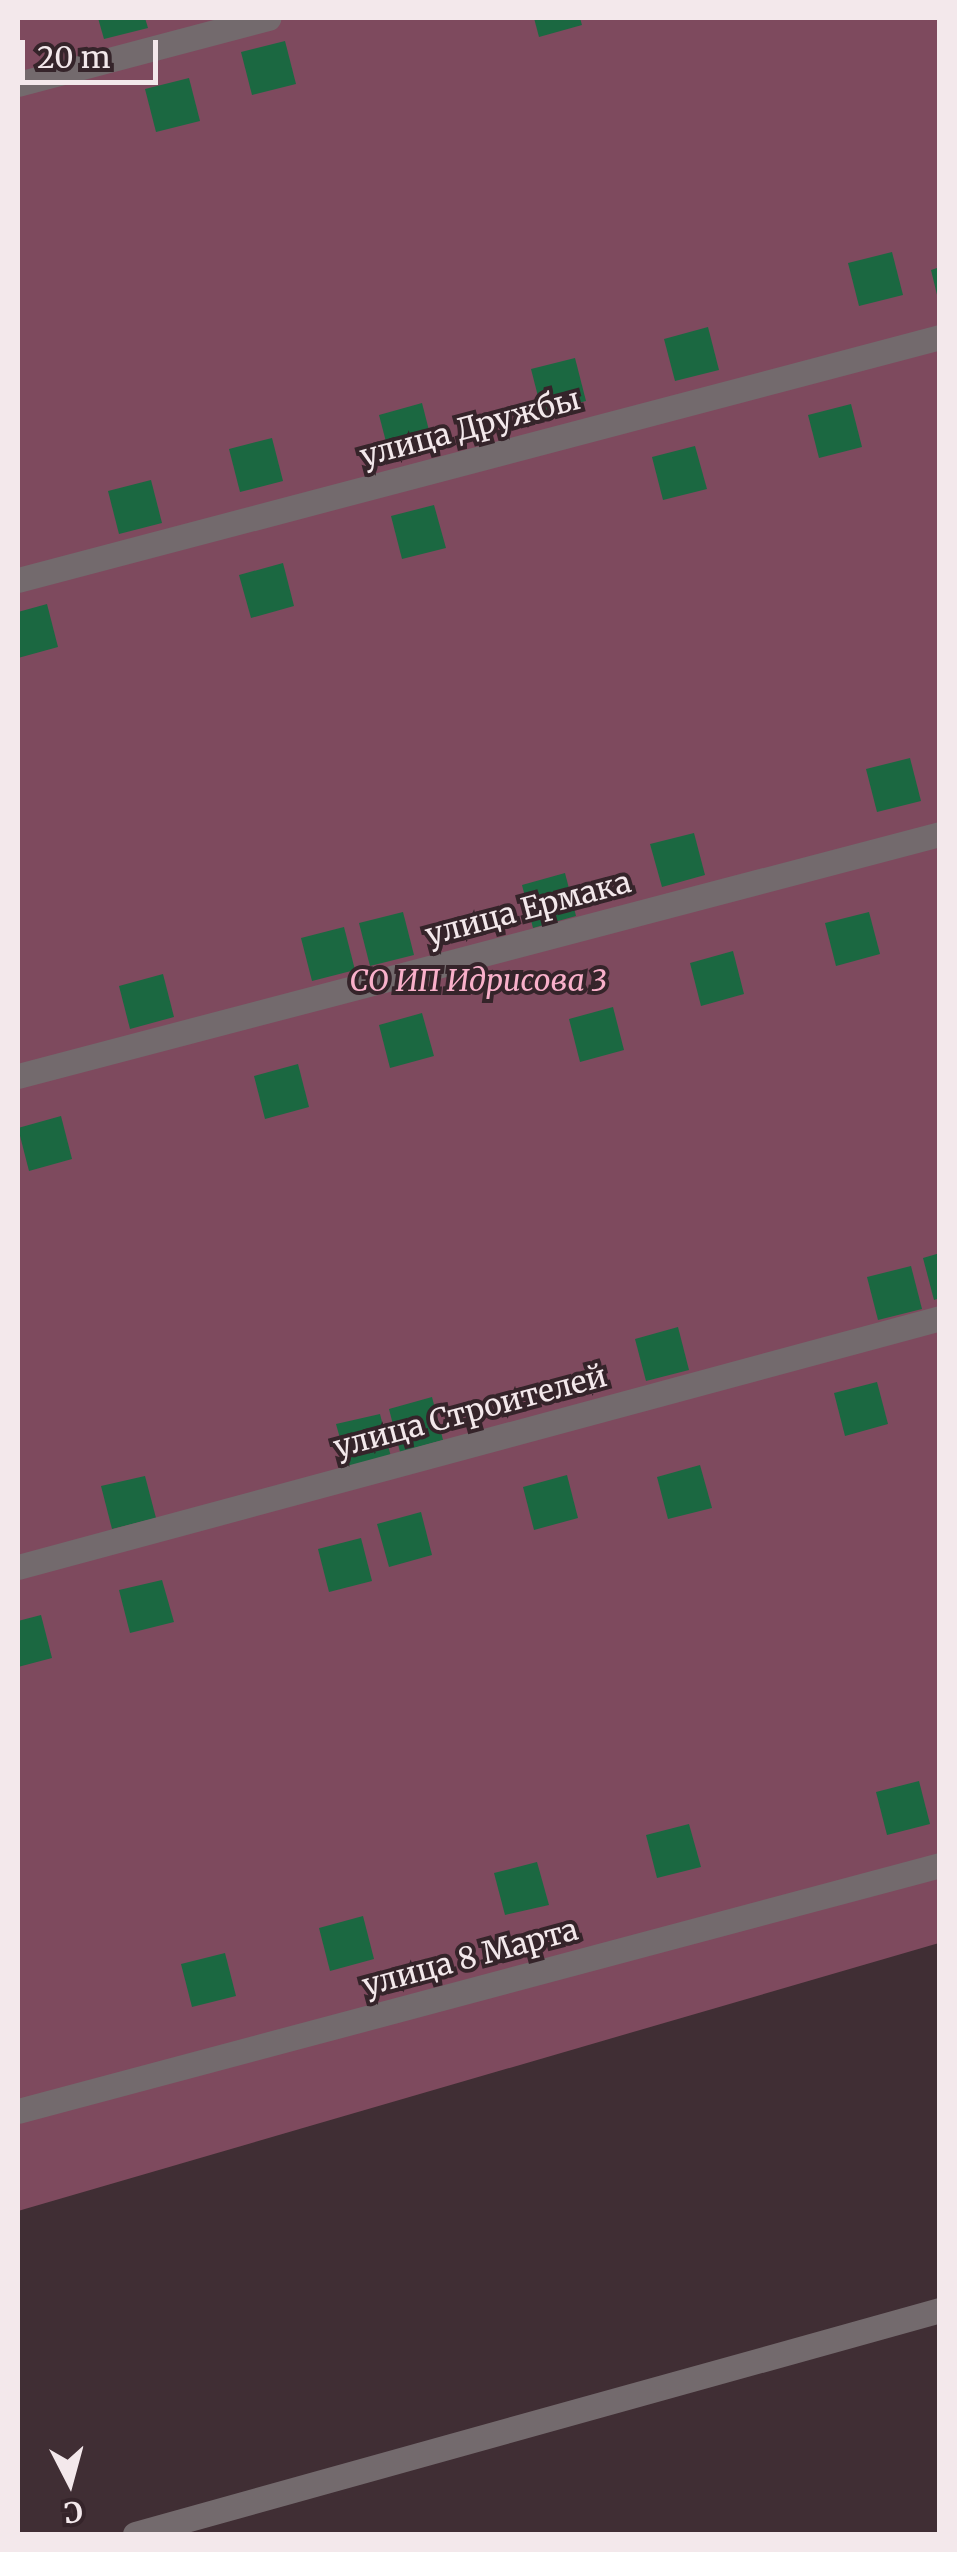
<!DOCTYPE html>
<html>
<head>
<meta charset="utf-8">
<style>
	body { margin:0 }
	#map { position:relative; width:957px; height:2552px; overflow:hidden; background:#402e34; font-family:Merriweather,serif }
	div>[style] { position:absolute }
	.green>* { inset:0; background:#7e4a5e }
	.building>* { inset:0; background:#1b6841 }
	.minor>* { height:25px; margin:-12.5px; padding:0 12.5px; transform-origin:12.5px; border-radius:12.5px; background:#736a6d }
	span { translate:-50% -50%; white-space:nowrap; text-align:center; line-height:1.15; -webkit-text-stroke:8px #35242a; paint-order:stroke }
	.street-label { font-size:30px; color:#f3e8eb }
	.park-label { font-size:30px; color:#f9b0ca; font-style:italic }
	.frame { position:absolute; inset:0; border:20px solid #f3e8eb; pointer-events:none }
	.north { position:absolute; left:20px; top:2432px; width:100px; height:100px; -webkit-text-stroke:8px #35242a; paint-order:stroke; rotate:174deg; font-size:28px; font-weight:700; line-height:40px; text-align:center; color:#f3e8eb }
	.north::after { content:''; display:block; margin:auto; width:35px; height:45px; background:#f3e8eb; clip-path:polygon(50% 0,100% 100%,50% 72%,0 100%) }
	.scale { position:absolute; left:20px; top:40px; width:138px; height:45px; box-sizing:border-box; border:5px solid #f3e8eb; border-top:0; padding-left:12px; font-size:30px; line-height:35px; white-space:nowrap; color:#f3e8eb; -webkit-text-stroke:8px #35242a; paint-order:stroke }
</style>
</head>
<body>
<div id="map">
	<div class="green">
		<div style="clip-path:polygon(18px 18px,939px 18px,939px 1943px,18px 2211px)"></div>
	</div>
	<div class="building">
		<div style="clip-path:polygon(98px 18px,145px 18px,148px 28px,104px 39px)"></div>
		<div style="clip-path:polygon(534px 18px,580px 18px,582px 25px,539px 37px)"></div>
		<div style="clip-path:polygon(285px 41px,296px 84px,252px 95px,241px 52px)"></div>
		<div style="clip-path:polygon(189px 78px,200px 121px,156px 132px,145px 89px)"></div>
		<div style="clip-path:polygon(892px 252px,903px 295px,859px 306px,848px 263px)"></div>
		<div style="clip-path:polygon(940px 267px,940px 298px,938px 299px,931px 270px)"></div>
		<div style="clip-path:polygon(708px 327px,719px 370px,675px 381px,664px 339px)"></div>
		<div style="clip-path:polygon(575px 358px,586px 401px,542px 412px,531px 369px)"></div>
		<div style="clip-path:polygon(422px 403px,433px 446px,390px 457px,379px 415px)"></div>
		<div style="clip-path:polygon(851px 404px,862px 447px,819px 458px,808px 415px)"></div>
		<div style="clip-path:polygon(272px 438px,283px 481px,240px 492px,229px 449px)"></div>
		<div style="clip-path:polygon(695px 446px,707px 489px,663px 500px,652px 457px)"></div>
		<div style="clip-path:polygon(151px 480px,162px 523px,119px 534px,108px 491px)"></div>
		<div style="clip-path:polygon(434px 505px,446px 548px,402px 559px,391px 516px)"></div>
		<div style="clip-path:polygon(283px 563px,294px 606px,251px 618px,239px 575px)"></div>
		<div style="clip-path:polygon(47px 604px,58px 647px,18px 658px,18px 612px)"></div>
		<div style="clip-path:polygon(910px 758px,921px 801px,877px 812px,866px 769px)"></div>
		<div style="clip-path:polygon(694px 833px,705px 875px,662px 887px,650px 844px)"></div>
		<div style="clip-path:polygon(565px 873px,576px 916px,533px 928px,522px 885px)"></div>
		<div style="clip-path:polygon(403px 912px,414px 955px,370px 966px,359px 923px)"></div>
		<div style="clip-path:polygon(869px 912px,880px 954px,836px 966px,825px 923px)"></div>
		<div style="clip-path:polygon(344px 927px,355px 970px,312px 981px,301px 938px)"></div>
		<div style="clip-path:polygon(733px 951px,744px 994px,701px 1006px,690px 963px)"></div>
		<div style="clip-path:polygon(163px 974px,174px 1017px,130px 1029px,119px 986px)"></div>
		<div style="clip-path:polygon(613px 1007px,624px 1050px,580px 1062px,569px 1019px)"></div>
		<div style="clip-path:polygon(422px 1013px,434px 1056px,390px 1068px,379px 1025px)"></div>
		<div style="clip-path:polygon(298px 1064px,309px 1107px,265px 1119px,254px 1076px)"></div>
		<div style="clip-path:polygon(61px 1116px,72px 1159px,29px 1171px,18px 1128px)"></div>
		<div style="clip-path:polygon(940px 1253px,940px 1298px,934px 1300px,923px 1258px)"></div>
		<div style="clip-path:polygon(911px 1266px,922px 1309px,878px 1320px,867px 1277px)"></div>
		<div style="clip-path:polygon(678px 1327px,689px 1370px,646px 1381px,635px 1339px)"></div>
		<div style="clip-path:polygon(877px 1382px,888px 1424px,845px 1436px,834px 1393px)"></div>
		<div style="clip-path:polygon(432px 1397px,443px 1440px,400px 1452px,389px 1409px)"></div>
		<div style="clip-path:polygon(380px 1414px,391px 1457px,348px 1467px,336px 1424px)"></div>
		<div style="clip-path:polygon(700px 1465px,712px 1508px,668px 1519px,657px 1477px)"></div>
		<div style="clip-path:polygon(567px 1475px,578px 1518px,534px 1530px,523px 1487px)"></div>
		<div style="clip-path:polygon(145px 1476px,156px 1518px,112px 1529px,101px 1486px)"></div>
		<div style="clip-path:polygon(421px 1512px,432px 1555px,389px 1567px,377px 1524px)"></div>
		<div style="clip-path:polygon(361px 1538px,372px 1581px,329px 1592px,318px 1549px)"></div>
		<div style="clip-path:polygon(162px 1580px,174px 1622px,130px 1633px,119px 1590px)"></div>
		<div style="clip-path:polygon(41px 1615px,52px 1658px,18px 1667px,18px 1621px)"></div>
		<div style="clip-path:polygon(919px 1781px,930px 1824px,887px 1835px,876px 1792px)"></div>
		<div style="clip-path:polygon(689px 1824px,701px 1867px,657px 1878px,646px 1835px)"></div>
		<div style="clip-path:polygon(537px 1862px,549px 1905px,505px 1915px,494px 1873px)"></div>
		<div style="clip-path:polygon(363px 1916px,374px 1959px,330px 1971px,319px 1928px)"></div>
		<div style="clip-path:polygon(225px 1953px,236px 1996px,192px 2007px,181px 1964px)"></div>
	</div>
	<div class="minor">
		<div style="left:18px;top:84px;width:259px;rotate:-14.8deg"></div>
		<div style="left:18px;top:580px;width:953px;rotate:-14.76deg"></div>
		<div style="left:18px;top:1076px;width:953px;rotate:-14.71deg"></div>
		<div style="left:18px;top:1567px;width:955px;rotate:-15.11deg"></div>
		<div style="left:18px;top:2111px;width:954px;rotate:-14.94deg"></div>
		<div style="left:135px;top:2534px;width:836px;rotate:-15.55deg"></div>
	</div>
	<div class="street-label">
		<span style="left:470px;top:427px;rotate:-15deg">улица Дружбы</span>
		<span style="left:528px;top:908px;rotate:-15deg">улица Ермака</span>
		<span style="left:470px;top:1411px;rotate:-15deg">улица Строителей</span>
		<span style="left:470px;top:1957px;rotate:-15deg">улица 8 Марта</span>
	</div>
	<div class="park-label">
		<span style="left:478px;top:980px">СО ИП Идрисова 3</span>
	</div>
	<div class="frame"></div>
	<div class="north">С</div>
	<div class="scale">20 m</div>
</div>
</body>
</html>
